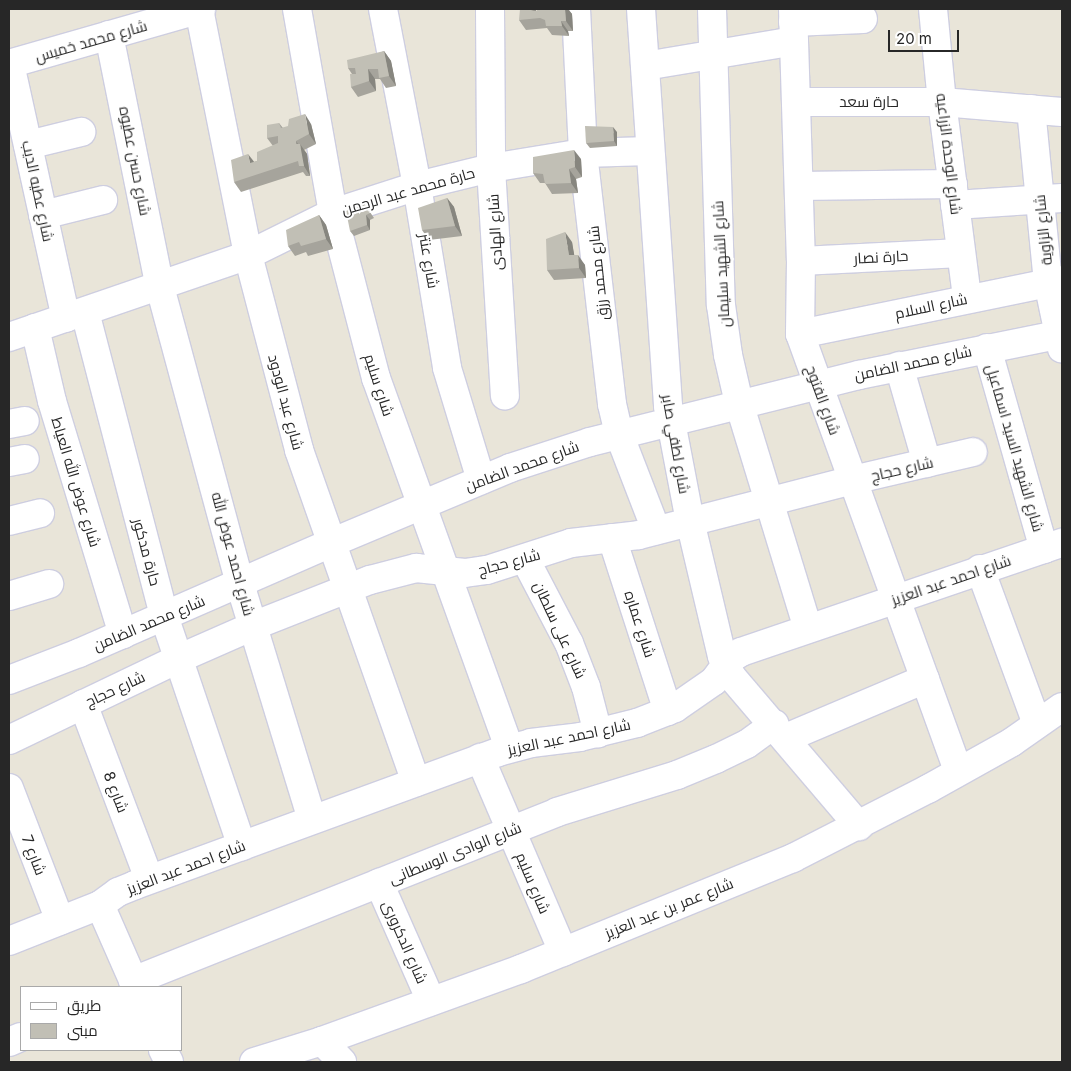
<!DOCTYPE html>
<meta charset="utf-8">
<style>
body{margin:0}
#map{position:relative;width:1071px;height:1071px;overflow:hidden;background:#e9e5d9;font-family:Inter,Cairo,sans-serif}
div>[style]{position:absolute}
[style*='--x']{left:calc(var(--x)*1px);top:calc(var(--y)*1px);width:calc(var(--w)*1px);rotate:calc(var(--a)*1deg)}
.roads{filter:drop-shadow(1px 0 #cecee0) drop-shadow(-1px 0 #cecee0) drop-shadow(0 1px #cecee0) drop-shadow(0 -1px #cecee0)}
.minor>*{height:28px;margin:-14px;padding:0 14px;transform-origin:14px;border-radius:14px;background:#fff}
.wall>*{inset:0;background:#a6a49c}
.shaded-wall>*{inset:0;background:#87867f}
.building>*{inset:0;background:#c1bfb5}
span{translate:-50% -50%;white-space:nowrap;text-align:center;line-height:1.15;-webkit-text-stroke:4px #fff;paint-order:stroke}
.street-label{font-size:15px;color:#272727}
.frame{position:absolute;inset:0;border:10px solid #272727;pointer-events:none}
.legend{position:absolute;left:20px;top:986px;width:162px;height:65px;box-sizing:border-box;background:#fff;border:1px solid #a9a9a9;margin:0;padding:6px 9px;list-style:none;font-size:15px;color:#272727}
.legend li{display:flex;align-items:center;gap:10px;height:25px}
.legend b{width:25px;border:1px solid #a9a9a9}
.scale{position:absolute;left:888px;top:30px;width:71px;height:22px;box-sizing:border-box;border:2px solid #272727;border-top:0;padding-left:6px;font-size:15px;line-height:18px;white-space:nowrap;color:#272727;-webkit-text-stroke:4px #fff;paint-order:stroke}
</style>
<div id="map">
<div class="roads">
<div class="minor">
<i style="--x:199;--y:9;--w:251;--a:78.7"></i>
<i style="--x:248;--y:255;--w:202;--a:75.3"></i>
<i style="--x:299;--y:450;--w:352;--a:70.6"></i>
<i style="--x:297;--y:9;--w:207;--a:80"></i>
<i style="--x:333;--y:213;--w:171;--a:75.4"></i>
<i style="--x:376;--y:378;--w:393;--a:70.2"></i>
<i style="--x:383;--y:9;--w:180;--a:79.1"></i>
<i style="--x:417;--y:186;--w:184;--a:80.6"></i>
<i style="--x:447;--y:368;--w:117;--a:73.1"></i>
<i style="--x:490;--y:9;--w:159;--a:89.6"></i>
<i style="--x:491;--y:168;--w:228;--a:86.5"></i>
<i style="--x:576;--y:9;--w:144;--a:87.2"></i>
<i style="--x:583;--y:153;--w:253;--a:83.4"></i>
<i style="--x:612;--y:404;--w:31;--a:77"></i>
<i style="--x:619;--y:434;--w:103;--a:68.9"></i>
<i style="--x:641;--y:9;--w:398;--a:86.1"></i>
<i style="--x:668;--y:406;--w:117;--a:79.2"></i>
<i style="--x:690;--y:521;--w:139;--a:76.7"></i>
<i style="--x:722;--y:656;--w:23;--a:65"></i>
<i style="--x:732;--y:677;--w:196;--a:49.6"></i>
<i style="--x:712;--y:9;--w:296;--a:88.3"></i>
<i style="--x:721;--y:305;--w:50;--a:82"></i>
<i style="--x:728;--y:355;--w:49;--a:77.1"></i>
<i style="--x:739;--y:403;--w:235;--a:73"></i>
<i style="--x:793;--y:9;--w:252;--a:88.2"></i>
<i style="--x:801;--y:261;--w:73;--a:90.8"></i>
<i style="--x:800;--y:334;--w:465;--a:70.1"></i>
<i style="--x:933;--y:9;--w:93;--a:84.5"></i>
<i style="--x:942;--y:102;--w:198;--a:82.7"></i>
<i style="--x:793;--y:22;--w:70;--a:-2.5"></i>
<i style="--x:109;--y:35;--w:257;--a:78.6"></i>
<i style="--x:160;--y:287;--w:308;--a:74.9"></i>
<i style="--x:240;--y:584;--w:246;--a:73"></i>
<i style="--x:9;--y:64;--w:200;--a:-16"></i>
<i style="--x:10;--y:64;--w:260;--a:77.6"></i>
<i style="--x:645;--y:66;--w:151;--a:-9.5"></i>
<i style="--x:796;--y:102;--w:146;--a:0"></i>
<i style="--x:942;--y:102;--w:120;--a:4.8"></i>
<i style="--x:1031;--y:109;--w:174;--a:84.4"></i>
<i style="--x:1048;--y:282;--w:68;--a:78.2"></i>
<i style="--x:28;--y:145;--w:55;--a:-13.8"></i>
<i style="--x:799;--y:186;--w:154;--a:-0.7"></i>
<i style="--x:955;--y:205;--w:107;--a:-3.7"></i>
<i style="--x:43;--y:215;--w:62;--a:-14"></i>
<i style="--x:801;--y:261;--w:160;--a:-2.9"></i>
<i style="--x:85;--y:312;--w:314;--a:75.4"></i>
<i style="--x:164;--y:616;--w:243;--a:71.3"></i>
<i style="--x:35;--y:328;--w:75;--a:76.9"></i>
<i style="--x:52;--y:401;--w:244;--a:73.1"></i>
<i style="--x:800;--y:334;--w:268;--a:-11.6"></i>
<i style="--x:9;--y:337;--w:253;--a:-18.9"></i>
<i style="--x:248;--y:255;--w:95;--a:-26.3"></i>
<i style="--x:333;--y:213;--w:88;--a:-17.8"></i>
<i style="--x:417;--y:186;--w:76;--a:-13.7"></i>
<i style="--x:491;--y:168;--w:93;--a:-9.3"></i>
<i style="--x:583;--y:153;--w:67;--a:-1.7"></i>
<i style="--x:987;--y:348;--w:209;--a:74.2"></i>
<i style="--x:899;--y:366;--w:101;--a:73.9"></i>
<i style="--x:9;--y:424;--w:16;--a:-11"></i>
<i style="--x:9;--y:462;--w:16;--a:-11"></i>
<i style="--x:9;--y:521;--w:32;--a:-14"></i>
<i style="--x:612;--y:538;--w:182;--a:72.1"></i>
<i style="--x:525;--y:559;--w:95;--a:62.4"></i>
<i style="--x:569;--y:643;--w:47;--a:68.9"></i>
<i style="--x:586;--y:687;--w:48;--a:75.4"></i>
<i style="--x:980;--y:569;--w:165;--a:69.8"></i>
<i style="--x:9;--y:596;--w:42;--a:-16.7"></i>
<i style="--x:9;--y:680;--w:75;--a:-21.1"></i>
<i style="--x:79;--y:653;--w:275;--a:-23.6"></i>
<i style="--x:331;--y:543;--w:194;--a:-22.7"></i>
<i style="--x:510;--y:468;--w:84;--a:-18"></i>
<i style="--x:590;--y:442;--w:277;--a:-14"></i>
<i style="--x:859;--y:375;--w:207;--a:-11.4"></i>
<i style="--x:83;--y:704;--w:187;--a:69.3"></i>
<i style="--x:786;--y:738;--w:151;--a:-23"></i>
<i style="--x:9;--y:740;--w:187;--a:-25.6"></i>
<i style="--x:178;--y:659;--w:82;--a:-23.7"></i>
<i style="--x:253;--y:626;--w:126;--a:-21.5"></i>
<i style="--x:370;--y:580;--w:48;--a:-14.6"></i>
<i style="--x:416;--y:568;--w:49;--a:5.8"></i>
<i style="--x:465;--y:573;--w:22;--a:-8"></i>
<i style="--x:487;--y:570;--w:88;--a:-17.8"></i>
<i style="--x:571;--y:543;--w:68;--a:-6.7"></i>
<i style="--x:639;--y:535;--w:221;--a:-14.4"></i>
<i style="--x:853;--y:480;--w:123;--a:-13.1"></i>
<i style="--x:480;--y:758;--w:211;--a:66.8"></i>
<i style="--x:9;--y:788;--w:142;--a:69"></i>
<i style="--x:379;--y:883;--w:129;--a:66.2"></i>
<i style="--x:100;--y:905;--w:90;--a:66.3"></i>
<i style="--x:9;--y:941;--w:98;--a:-21.6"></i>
<i style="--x:100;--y:905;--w:22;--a:-36"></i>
<i style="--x:118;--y:892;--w:18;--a:-22"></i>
<i style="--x:135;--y:885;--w:387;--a:-20.1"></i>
<i style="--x:498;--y:752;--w:34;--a:-15"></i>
<i style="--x:531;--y:743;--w:49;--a:-7"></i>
<i style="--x:580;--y:737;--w:59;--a:-13.8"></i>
<i style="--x:637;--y:723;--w:41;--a:-21.5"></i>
<i style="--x:675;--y:708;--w:47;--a:-34.7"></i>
<i style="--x:714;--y:681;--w:27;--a:-54"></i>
<i style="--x:730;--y:659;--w:13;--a:-32"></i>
<i style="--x:741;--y:652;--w:339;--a:-18.8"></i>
<i style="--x:133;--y:981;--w:456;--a:-21.7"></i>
<i style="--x:557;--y:812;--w:126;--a:-17.1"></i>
<i style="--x:677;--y:775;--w:42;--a:-22.3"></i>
<i style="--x:716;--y:759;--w:34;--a:-26"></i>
<i style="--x:747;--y:744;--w:34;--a:-36"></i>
<i style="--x:322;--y:1041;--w:29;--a:46"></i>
<i style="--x:9;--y:1042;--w:13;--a:-23"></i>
<i style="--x:163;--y:1050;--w:13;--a:63"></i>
<i style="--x:254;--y:1062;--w:71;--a:-17.2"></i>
<i style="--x:322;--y:1041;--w:212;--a:-19.9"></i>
<i style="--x:521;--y:969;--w:294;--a:-22.2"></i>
<i style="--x:793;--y:858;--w:152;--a:-27.1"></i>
<i style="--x:928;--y:789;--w:96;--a:-29.2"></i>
<i style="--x:1012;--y:742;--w:61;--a:-35"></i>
</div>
</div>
<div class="wall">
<i style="clip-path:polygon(537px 9px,568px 9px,572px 14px,573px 31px,568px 31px,569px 36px,552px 35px,547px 28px,526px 30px,519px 20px,537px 11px)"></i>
<i style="clip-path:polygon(384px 51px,391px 61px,396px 86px,386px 88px,380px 79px,375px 79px,376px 91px,358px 97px,351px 87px,352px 74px,348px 68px)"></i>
<i style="clip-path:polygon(279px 123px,283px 128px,311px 124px,316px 144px,304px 150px,307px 154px,310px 176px,306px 176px,303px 172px,241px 192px,234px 182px,254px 162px,257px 161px,273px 146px,267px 138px)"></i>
<i style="clip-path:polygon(617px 132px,617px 146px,590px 148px,586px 143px)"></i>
<i style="clip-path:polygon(581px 159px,582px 177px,576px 179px,578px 193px,552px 194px,545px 183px,540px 183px,533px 173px)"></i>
<i style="clip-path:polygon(447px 198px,454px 207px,462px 236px,429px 240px,422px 230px)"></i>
<i style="clip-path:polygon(364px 203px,374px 218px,370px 220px,370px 230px,354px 236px,350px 231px)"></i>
<i style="clip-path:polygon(319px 215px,326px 225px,333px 249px,308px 256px,306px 252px,295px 256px,288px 246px)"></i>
<i style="clip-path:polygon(572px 242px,574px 255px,585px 265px,586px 278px,554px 280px,547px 270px)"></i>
</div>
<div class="shaded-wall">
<i style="clip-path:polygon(529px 9px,535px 9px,537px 12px,529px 10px)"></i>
<i style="clip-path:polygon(565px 9px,568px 9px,572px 14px,573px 31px,566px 21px)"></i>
<i style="clip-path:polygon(561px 21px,568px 31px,569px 36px,562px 26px)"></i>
<i style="clip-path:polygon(384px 51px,391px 61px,396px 86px,389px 76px)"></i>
<i style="clip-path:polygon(368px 69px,375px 79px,376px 91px,369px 81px)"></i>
<i style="clip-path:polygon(305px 114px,311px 124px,316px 144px,309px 134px)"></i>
<i style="clip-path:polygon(613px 127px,617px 132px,617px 146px,614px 141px)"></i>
<i style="clip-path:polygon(296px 141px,301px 149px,300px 144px,307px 154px,310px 176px,304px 166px)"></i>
<i style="clip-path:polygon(574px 150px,581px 159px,582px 177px,575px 167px)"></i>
<i style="clip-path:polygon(248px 154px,255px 163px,250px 163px)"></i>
<i style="clip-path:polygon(569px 169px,576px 179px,578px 193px,571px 183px)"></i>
<i style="clip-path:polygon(447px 198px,454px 207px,462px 236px,455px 226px)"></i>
<i style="clip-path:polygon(319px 215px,326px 225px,333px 249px,326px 239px)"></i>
<i style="clip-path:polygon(366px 215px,370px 220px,370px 230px,367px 225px)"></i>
<i style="clip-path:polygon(565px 232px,572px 242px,576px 265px,569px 255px)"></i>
<i style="clip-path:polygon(578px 255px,585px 265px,586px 278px,579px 268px)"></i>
</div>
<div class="building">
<i style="clip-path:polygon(520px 9px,529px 9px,529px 10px,537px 11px,537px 9px,565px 9px,566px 21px,561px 21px,562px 26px,546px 26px,545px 20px,540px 18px,519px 20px)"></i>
<i style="clip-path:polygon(384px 51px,389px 76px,379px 78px,378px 69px,368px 69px,369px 81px,351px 87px,350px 74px,356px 74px,355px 68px,348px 68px,347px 60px)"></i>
<i style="clip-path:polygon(305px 114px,309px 134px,296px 141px,296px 144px,300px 144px,304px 166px,299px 166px,298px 161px,234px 182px,231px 160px,248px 154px,250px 163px,257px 161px,257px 152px,278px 143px,278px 136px,267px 138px,267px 125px,279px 123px,281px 128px,288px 126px,289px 119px)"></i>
<i style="clip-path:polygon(585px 126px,613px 127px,614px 141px,586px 143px)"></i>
<i style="clip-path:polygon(574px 150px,575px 167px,569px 169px,571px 183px,545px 184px,543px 174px,533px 173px,533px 157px)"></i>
<i style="clip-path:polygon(447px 198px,455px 226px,422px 230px,418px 208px)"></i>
<i style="clip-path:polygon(364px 203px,370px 213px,366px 215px,367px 225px,350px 231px,346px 211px)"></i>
<i style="clip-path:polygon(319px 215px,326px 239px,301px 246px,299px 242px,288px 246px,286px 230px)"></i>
<i style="clip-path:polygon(565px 232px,569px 255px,578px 255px,579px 268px,547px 270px,546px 239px)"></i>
</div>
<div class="street-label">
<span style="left:91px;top:41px;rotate:-16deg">شارع محمد خميس</span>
<span style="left:869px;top:102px">حارة سعد</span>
<span style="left:949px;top:154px;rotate:83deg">شارع الوحدة الزراعيه</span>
<span style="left:135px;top:161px;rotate:79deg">شارع حسن عطيوه</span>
<span style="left:38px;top:191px;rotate:78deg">شارع عطيه الديب</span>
<span style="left:408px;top:191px;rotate:-16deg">حارة محمد عبد الرحمن</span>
<span style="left:1043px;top:230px;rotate:-96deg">شارع الزاوية</span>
<span style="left:495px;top:232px;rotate:-93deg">شارع الهادى</span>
<span style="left:881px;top:257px;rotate:-3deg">حارة نصار</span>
<span style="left:429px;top:261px;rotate:80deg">شارع عنتر</span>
<span style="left:721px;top:264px;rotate:-93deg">شارع الشهيد سليمان</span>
<span style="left:598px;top:273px;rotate:-96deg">شارع محمد رزق</span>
<span style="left:931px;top:306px;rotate:-12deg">شارع السلام</span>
<span style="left:913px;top:363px;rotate:-12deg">شارع محمد الضامن</span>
<span style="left:379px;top:385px;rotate:72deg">شارع سليم</span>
<span style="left:823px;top:400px;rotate:70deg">شارع الفتوح</span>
<span style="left:286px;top:402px;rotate:75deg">شارع عبد الودود</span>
<span style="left:676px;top:444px;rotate:80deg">شارع لطفي صابر</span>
<span style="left:1015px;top:448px;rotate:74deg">شارع الشهيد السيد اسماعيل</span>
<span style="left:522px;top:466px;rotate:-20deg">شارع محمد الضامن</span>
<span style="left:902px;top:469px;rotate:-13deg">شارع حجاج</span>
<span style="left:76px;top:482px;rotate:73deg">شارع عوض الله العياط</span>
<span style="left:147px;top:552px;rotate:75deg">حارة مدكور</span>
<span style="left:233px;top:554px;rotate:75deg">شارع احمد عوض الله</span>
<span style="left:509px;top:562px;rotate:-15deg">شارع حجاج</span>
<span style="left:951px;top:580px;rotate:-19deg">شارع احمد عبد العزيز</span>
<span style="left:149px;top:623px;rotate:-23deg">شارع محمد الضامن</span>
<span style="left:640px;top:624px;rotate:72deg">شارع عماره</span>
<span style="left:560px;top:630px;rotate:65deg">شارع على سلطان</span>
<span style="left:115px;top:689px;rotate:-25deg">شارع حجاج</span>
<span style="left:569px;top:737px;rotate:-12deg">شارع احمد عبد العزيز</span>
<span style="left:116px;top:792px;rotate:69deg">شارع 8</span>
<span style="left:455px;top:853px;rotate:-22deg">شارع الوادى الوسطانى</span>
<span style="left:34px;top:855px;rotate:69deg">شارع 7</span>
<span style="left:186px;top:867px;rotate:-21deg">شارع احمد عبد العزيز</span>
<span style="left:533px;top:883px;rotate:67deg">شارع سليم</span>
<span style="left:669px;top:908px;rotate:-22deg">شارع عمر بن عبد العزيز</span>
<span style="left:405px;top:942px;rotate:66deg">شارع الدكرورى</span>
</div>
<div class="frame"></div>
<ul class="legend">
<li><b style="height:6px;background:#fff"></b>طريق</li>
<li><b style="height:14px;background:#c1bfb5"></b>مبنى</li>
</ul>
<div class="scale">20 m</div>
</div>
